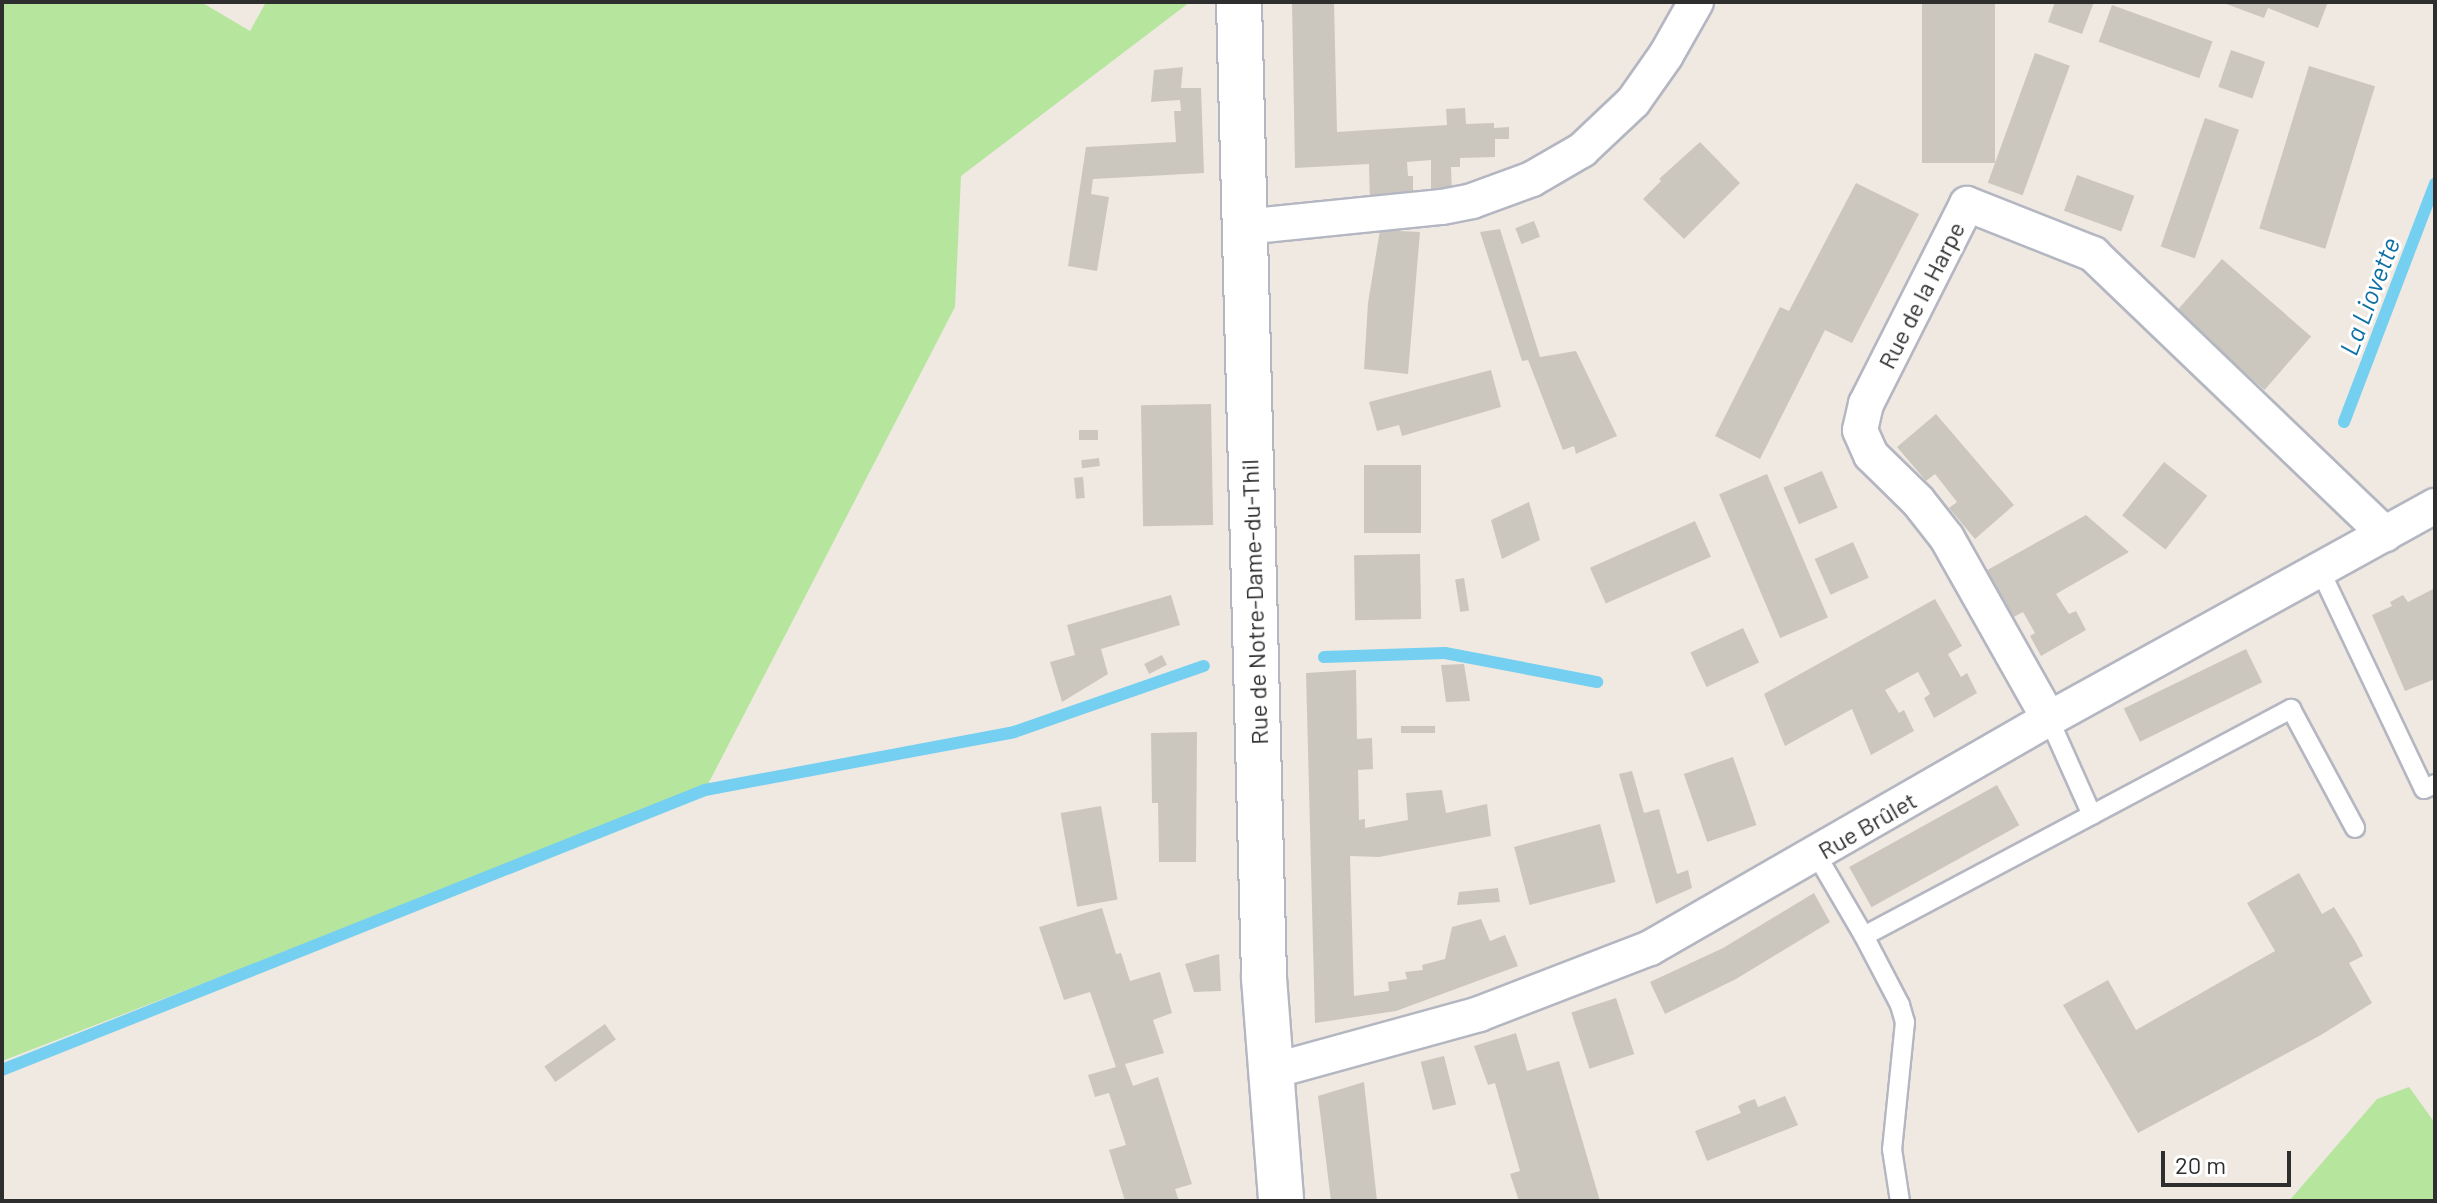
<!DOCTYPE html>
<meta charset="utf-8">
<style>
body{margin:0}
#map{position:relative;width:2437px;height:1203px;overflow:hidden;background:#efe9e1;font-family:Barlow,sans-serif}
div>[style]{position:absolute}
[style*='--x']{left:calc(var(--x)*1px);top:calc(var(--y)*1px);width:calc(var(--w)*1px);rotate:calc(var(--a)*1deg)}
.green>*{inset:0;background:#b6e59e}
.stream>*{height:12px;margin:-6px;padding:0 6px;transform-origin:6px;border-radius:6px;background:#75cff0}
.building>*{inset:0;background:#cbc7bf;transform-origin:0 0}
.roads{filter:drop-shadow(2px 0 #b4b7c1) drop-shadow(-2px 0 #b4b7c1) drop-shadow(0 2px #b4b7c1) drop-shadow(0 -2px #b4b7c1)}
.lane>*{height:18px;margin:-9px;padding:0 9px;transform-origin:9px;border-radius:9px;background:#fff}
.street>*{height:34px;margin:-17px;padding:0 17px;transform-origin:17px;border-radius:17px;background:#fff}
.secondary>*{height:44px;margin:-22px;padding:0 22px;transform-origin:22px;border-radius:22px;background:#fff}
span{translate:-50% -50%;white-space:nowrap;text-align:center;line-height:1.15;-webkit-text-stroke:6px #fff;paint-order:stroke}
.street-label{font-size:24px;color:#2e2e2e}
.water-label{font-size:26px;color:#0d6fa3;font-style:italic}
.frame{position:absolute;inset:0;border:4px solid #2e2e2e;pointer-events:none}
.scale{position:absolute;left:2161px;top:1151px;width:130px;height:36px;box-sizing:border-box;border:4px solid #2e2e2e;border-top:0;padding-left:10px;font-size:24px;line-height:28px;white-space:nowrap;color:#2e2e2e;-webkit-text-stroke:6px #fff;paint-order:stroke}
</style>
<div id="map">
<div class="green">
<i style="clip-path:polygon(2px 2px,201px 2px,250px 31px,266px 2px,1190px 2px,961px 176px,955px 307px,705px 790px,2px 1061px)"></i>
<i style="clip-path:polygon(2409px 1087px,2435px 1123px,2435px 1201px,2289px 1201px,2377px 1099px)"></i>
</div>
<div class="stream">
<i style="--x:2344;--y:422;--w:255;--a:-69.1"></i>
<i style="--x:1324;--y:657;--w:121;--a:-1.9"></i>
<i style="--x:1445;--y:653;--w:155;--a:10.8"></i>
<i style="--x:2;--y:1070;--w:757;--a:-21.72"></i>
<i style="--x:705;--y:790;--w:314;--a:-10.6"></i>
<i style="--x:1014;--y:732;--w:201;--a:-19.2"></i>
</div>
<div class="building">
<i style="clip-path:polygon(1292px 2px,1334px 2px,1337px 132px,1447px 125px,1446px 109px,1465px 108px,1466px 124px,1494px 123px,1494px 128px,1509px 127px,1509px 139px,1495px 139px,1495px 157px,1460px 158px,1460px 167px,1451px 167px,1452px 193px,1431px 198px,1431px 160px,1407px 162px,1408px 176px,1413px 176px,1413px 199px,1370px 202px,1369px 164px,1295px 168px)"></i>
<i style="left:1922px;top:2px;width:73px;height:161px"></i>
<i style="clip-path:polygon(2055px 2px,2094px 2px,2082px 34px,2048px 22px)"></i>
<i style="clip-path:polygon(2221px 2px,2328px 2px,2318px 28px,2268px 8px,2264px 18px)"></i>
<i style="left:2112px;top:5px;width:107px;height:39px;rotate:20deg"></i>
<i style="left:2231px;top:50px;width:36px;height:39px;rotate:19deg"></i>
<i style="left:2035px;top:53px;width:37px;height:138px;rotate:20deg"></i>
<i style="left:2309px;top:66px;width:69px;height:170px;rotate:17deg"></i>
<i style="clip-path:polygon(1183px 67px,1181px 88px,1201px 88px,1204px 173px,1093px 179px,1091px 194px,1109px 197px,1097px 271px,1068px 266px,1086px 147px,1176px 142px,1174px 111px,1181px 111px,1180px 100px,1151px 102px,1154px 70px)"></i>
<i style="left:2205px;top:118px;width:36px;height:136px;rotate:19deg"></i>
<i style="clip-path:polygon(1700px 142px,1740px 183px,1684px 239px,1643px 199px,1661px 181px,1659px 179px)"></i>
<i style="left:2077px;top:175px;width:61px;height:38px;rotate:20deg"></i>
<i style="clip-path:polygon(1856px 183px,1919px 214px,1852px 343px,1825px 330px,1760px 459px,1715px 436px,1780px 307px,1789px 311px)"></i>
<i style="left:1534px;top:221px;width:17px;height:20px;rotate:69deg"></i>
<i style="clip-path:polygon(1500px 229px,1540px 357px,1576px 351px,1617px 436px,1576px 454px,1574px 446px,1563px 450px,1528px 360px,1522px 361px,1480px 232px)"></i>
<i style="clip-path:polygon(1380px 230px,1420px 232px,1408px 374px,1364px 369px,1368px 303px)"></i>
<i style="left:2222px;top:259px;width:118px;height:71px;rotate:41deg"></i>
<i style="clip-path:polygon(1491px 370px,1501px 407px,1402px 436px,1399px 425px,1377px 431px,1369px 402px)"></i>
<i style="left:1211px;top:404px;width:121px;height:70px;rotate:89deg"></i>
<i style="clip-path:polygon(1936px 414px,2014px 505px,1975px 539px,1949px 508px,1957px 502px,1935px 474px,1926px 481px,1897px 447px)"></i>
<i style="left:1079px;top:430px;width:19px;height:10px"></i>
<i style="left:1099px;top:458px;width:8px;height:18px;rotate:83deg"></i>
<i style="left:2164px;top:462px;width:55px;height:68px;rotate:38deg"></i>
<i style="left:1421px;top:465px;width:68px;height:57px;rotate:90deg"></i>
<i style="left:1822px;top:471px;width:40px;height:42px;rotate:67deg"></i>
<i style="left:1767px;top:474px;width:156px;height:52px;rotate:67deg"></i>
<i style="left:1083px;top:477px;width:21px;height:9px;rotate:85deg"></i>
<i style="clip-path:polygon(1529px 502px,1540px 540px,1502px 559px,1491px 520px)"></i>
<i style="clip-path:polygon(2086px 515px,2129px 552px,2056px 594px,2069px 614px,2076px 611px,2086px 630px,2041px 656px,2030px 636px,2035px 633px,2023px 612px,2010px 619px,1982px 573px)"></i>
<i style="left:1695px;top:521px;width:39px;height:115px;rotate:66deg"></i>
<i style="left:1853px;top:542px;width:39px;height:42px;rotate:66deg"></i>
<i style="left:1420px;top:554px;width:65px;height:66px;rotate:89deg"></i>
<i style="left:1464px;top:578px;width:33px;height:9px;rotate:81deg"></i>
<i style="clip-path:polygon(2435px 588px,2435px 679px,2405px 691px,2372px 615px,2392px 606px,2390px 602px,2403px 595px,2408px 602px)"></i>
<i style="clip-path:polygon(1171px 595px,1180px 625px,1101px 649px,1108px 674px,1062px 702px,1050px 662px,1075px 655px,1067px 625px)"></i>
<i style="clip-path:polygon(1935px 599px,1962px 646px,1948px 654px,1961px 677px,1967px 673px,1977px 693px,1934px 718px,1924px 698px,1930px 694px,1918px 672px,1885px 690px,1899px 713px,1904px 710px,1914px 731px,1871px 755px,1852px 709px,1785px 746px,1764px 694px)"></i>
<i style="left:1743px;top:628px;width:38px;height:58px;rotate:65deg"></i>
<i style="left:2246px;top:649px;width:37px;height:136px;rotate:64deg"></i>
<i style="left:1162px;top:655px;width:11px;height:20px;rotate:63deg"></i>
<i style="clip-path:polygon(1464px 664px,1470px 701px,1446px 702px,1441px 665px)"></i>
<i style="clip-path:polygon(1356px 670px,1357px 739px,1372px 738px,1373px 769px,1358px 770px,1359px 820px,1365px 819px,1365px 828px,1408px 820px,1406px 793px,1442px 790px,1446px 813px,1487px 804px,1491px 836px,1379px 857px,1350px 856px,1354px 996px,1389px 991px,1388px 982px,1407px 979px,1405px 972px,1423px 970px,1422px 965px,1445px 959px,1452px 927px,1481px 919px,1490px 941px,1505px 935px,1518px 966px,1396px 1011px,1315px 1023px,1306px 673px)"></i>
<i style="left:1435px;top:726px;width:7px;height:34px;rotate:90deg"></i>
<i style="clip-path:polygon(1197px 732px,1196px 862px,1159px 862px,1158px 803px,1152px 803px,1151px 733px)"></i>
<i style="left:1733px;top:757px;width:72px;height:52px;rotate:71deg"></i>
<i style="clip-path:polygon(1632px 771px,1644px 813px,1659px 809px,1677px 874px,1688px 870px,1692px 888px,1656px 904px,1619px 774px)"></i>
<i style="left:1997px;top:785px;width:46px;height:169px;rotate:61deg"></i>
<i style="left:1101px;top:806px;width:95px;height:41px;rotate:80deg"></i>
<i style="left:1600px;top:824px;width:60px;height:89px;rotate:75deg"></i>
<i style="clip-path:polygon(2299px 873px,2322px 914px,2334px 907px,2355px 941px,2363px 956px,2349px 963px,2372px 1003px,2321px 1035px,2138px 1133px,2063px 1005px,2108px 980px,2136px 1030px,2275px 951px,2247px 903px)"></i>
<i style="clip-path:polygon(1498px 888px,1500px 902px,1457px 905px,1459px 892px)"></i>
<i style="clip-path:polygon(1814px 893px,1830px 922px,1736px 979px,1665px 1014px,1650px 982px,1723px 948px)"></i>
<i style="clip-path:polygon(1102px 908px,1116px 954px,1121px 953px,1130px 981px,1160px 972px,1172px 1013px,1153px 1020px,1164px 1053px,1125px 1064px,1133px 1086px,1158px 1077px,1192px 1184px,1175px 1189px,1179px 1201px,1125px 1201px,1109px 1150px,1126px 1145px,1109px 1093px,1095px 1097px,1088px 1075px,1116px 1067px,1090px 992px,1064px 1000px,1039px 927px)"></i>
<i style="clip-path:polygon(1219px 954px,1221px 991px,1194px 992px,1185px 964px)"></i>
<i style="left:1616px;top:998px;width:59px;height:47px;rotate:72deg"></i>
<i style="left:605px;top:1024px;width:19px;height:74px;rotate:55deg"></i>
<i style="clip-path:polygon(1516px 1033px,1527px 1071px,1559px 1061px,1600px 1201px,1519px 1201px,1510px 1174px,1520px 1171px,1495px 1083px,1488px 1085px,1474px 1046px)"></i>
<i style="left:1444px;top:1056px;width:50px;height:24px;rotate:76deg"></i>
<i style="clip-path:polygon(1364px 1082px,1377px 1201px,1331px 1201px,1318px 1096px)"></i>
<i style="clip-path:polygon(1785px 1096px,1798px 1125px,1707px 1161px,1695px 1131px,1741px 1113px,1738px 1106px,1746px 1102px,1755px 1099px,1758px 1107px)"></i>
</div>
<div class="roads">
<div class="lane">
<i style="--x:2320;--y:570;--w:242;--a:64.6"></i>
<i style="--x:2424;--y:789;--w:12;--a:-24"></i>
<i style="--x:2049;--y:719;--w:105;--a:65.9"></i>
<i style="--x:1816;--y:854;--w:95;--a:59.7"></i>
<i style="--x:1864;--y:936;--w:78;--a:62.4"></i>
<i style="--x:1900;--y:1005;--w:18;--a:74"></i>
<i style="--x:1905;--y:1022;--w:128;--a:95.8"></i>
<i style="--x:1892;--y:1149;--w:53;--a:81.3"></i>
<i style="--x:1864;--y:936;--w:484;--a:-28"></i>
<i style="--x:2291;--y:709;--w:135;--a:61.7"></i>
</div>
<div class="street">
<i style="--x:1244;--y:227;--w:199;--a:-5.8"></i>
<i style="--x:1442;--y:207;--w:31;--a:-11"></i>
<i style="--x:1472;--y:201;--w:64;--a:-20.1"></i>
<i style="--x:1532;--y:179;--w:58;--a:-30.1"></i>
<i style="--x:1582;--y:150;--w:70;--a:-43.3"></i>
<i style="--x:1633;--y:102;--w:57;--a:-54.9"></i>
<i style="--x:1666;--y:55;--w:61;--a:-60.5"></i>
<i style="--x:2049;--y:719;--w:208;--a:-119.4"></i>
<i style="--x:1947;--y:538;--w:47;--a:-128.1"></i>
<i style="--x:1918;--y:501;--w:66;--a:-135.6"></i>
<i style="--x:1871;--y:455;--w:27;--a:-114"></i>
<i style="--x:1860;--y:430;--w:27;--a:-77"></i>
<i style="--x:1866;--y:404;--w:224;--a:-63.2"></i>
<i style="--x:1967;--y:204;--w:136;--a:21.6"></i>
<i style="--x:2093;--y:254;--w:405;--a:43.8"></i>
<i style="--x:1269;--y:1072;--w:218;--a:-15.4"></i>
<i style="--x:1479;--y:1014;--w:183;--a:-21.1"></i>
<i style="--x:1650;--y:948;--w:460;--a:-29.9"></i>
<i style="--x:2049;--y:719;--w:441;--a:-28.9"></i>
</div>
<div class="secondary">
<i style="--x:1239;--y:2;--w:976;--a:88.53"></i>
<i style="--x:1264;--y:978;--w:224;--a:85.6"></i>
</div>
</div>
<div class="street-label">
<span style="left:1921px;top:295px;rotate:-63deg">Rue de la Harpe</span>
<span style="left:1254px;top:602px;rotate:-92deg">Rue de Notre-Dame-du-Thil</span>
<span style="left:1867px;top:825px;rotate:-30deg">Rue Brûlet</span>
</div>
<div class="water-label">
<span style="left:2369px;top:296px;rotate:-69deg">La Liovette</span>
</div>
<div class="frame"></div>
<div class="scale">20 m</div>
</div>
